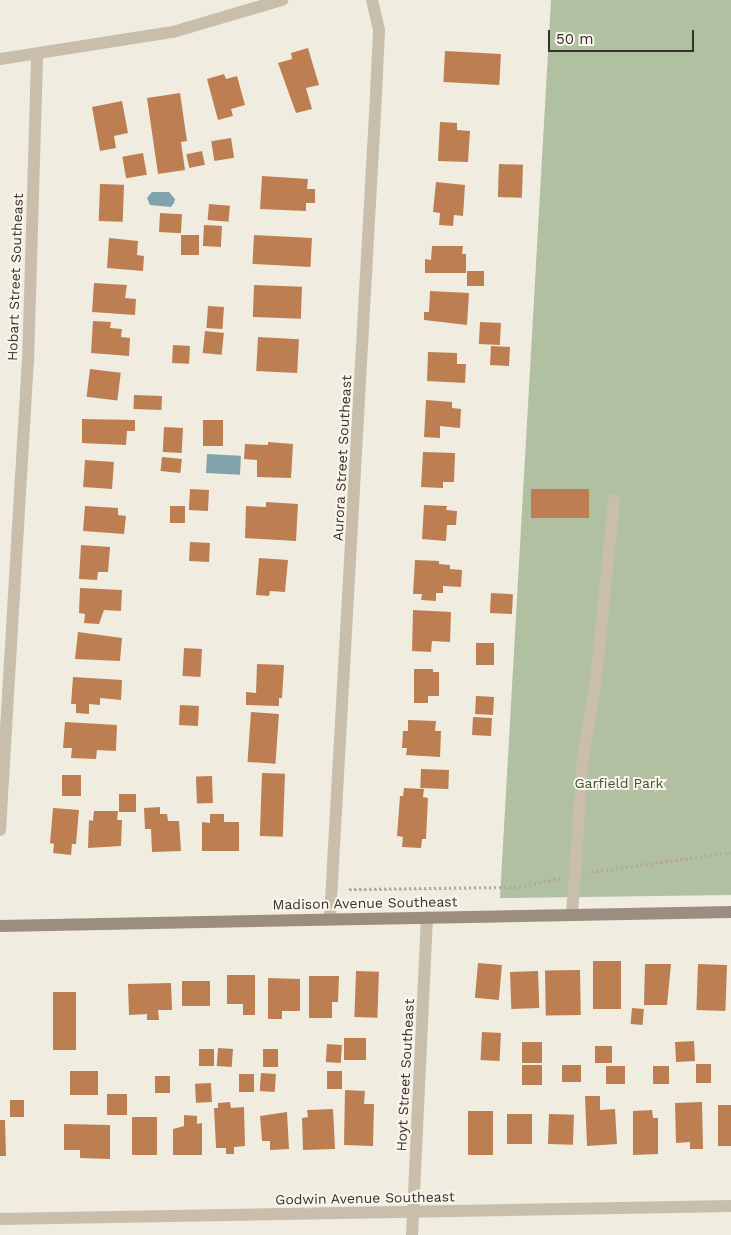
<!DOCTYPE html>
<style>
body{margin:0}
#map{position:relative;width:731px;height:1235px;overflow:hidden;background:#f1ece0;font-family:"Work Sans",sans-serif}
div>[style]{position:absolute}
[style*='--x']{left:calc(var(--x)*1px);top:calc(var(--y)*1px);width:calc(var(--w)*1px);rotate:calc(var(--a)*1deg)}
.green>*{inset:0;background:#b0c0a1}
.water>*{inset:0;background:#81a3ac;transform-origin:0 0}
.building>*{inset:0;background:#bd7e52;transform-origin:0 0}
.path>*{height:3px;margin-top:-1.5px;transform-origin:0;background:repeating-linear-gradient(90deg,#b5a897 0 2.5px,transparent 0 5px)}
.street>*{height:12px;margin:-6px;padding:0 6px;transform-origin:6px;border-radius:6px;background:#c9beac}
.secondary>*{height:12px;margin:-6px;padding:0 6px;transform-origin:6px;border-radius:6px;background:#9c8e7e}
span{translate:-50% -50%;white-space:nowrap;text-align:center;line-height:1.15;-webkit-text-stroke:4px #f9f5ec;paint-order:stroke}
.street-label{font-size:14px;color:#38312b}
.park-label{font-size:14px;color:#415430}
.scale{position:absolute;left:548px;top:30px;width:146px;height:22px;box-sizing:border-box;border:2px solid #38312b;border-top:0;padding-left:6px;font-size:15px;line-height:18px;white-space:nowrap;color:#38312b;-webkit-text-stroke:4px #f9f5ec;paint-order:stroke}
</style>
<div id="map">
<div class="green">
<i style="clip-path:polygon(551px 0,731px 0,731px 895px,500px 898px)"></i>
</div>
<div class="water">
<i style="clip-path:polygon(152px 192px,169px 192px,175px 199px,174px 203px,171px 207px,150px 205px,147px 198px)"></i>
<i style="left:207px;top:454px;width:34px;height:19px;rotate:3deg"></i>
</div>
<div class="building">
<i style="clip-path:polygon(308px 48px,319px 85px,306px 88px,312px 109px,296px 113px,278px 63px,292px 59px,291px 53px)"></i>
<i style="left:445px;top:51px;width:56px;height:31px;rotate:3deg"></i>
<i style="clip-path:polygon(224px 74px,226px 79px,237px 76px,245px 105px,231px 109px,233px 116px,218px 120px,207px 79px)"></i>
<i style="clip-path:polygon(180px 93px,187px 141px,181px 142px,185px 170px,158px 174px,147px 98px)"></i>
<i style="clip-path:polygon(122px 101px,128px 133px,114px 136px,116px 148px,100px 151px,92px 107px)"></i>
<i style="clip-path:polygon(440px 122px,457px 123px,457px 130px,470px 131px,468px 162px,438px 161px)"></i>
<i style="left:231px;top:138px;width:20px;height:20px;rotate:81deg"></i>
<i style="left:202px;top:151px;width:14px;height:16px;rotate:78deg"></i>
<i style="left:143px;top:153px;width:22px;height:21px;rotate:80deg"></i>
<i style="left:499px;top:164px;width:24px;height:33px;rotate:2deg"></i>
<i style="clip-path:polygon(262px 176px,308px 179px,307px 189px,315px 189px,315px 203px,306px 203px,306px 211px,260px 209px)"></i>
<i style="clip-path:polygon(436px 182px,465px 185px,463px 216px,454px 215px,453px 226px,439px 225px,440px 213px,433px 212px)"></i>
<i style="left:100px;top:184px;width:24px;height:37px;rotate:2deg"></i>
<i style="left:209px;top:204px;width:21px;height:16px;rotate:5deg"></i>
<i style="left:160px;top:213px;width:22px;height:19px;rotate:3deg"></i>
<i style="left:204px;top:225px;width:18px;height:21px;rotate:3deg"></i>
<i style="left:181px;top:235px;width:18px;height:20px"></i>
<i style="left:254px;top:235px;width:58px;height:29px;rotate:3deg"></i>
<i style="clip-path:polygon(109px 238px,138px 241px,137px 255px,144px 256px,143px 271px,107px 268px)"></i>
<i style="clip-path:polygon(432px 246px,463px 246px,462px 254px,466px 254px,466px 273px,425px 273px,425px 259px,431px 260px)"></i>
<i style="left:467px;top:271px;width:17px;height:15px"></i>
<i style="clip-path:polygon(94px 283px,127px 285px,125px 298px,136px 299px,135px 315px,92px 312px)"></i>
<i style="left:254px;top:285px;width:48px;height:32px;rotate:2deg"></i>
<i style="clip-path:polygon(430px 291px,469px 293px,467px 325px,424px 320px,424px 312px,429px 312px)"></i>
<i style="left:208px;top:306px;width:16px;height:22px;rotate:4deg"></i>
<i style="clip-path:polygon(93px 321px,111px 322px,110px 328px,122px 329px,121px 337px,130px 338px,129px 356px,91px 353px)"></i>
<i style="left:480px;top:322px;width:21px;height:22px;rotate:3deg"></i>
<i style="left:205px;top:331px;width:19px;height:22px;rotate:6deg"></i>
<i style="left:258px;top:337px;width:41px;height:34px;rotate:3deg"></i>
<i style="left:173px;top:345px;width:17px;height:18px;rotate:3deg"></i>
<i style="left:491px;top:346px;width:19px;height:19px;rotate:3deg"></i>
<i style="clip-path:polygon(428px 352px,457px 353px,457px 364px,466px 364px,465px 383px,427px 381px)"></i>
<i style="left:90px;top:369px;width:31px;height:28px;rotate:7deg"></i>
<i style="left:134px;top:395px;width:28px;height:14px;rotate:2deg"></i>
<i style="clip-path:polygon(426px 400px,452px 402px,452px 408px,461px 409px,460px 428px,440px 426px,440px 438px,424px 437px)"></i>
<i style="clip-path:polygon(82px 419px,135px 420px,135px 431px,127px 431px,126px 445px,82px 443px)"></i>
<i style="left:203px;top:420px;width:20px;height:26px"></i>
<i style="left:164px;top:427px;width:19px;height:25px;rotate:3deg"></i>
<i style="clip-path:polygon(268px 442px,293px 444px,291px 478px,257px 477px,257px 460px,244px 459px,245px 444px,268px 445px)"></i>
<i style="clip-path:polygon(423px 452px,455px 453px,454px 482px,443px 482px,443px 488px,421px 487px)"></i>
<i style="left:162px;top:457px;width:20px;height:14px;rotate:6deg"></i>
<i style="left:85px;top:460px;width:29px;height:27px;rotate:4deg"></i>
<i style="left:190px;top:489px;width:19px;height:21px;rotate:3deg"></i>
<i style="left:531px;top:489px;width:58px;height:29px"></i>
<i style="clip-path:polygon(266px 502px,298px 504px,296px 541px,245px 538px,246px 506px,266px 507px)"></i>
<i style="clip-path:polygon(424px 505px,447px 506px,446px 510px,457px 511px,456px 525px,447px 525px,446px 541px,422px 539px)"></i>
<i style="clip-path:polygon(85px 506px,118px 508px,118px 515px,126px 516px,124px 534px,83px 531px)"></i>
<i style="left:170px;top:506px;width:15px;height:17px"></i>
<i style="left:190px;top:542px;width:20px;height:19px;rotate:3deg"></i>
<i style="clip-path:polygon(81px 545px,110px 547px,108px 572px,98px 572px,97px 580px,79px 579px)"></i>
<i style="clip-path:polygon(259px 558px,288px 560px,285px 592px,270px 591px,269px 596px,256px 595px)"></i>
<i style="clip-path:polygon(415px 560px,439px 561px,439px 564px,450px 565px,450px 569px,462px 570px,461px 587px,443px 586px,443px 593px,436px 593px,436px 601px,421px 600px,422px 594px,413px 594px)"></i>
<i style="clip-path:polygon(80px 588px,122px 590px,121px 611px,104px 610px,99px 624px,84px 623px,85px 614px,79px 613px)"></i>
<i style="left:491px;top:593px;width:22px;height:20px;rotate:3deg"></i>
<i style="clip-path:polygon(413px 610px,451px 612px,450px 642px,432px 641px,431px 652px,412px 651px)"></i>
<i style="clip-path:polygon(78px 632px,122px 638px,120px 661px,75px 659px)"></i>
<i style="left:476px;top:643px;width:18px;height:22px"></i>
<i style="left:184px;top:648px;width:18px;height:28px;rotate:3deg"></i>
<i style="clip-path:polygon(257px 664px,284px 665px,282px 698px,279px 698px,279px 706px,246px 705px,246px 692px,256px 693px)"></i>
<i style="clip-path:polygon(414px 669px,433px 669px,433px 672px,439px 672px,439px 696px,428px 696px,428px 703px,414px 703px)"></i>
<i style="clip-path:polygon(73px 677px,122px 680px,121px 700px,100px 698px,100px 705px,89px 704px,89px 714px,76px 713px,76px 704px,71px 704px)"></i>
<i style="left:476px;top:696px;width:18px;height:18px;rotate:3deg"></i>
<i style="left:180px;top:705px;width:19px;height:20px;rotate:3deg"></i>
<i style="left:251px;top:712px;width:28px;height:50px;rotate:4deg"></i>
<i style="left:473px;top:717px;width:19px;height:18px;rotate:3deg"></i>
<i style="clip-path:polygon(408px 720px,436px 721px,435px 731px,441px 731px,440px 757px,406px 755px,407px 748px,402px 748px,403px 731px,408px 731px)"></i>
<i style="clip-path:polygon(65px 722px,117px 725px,116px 751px,97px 750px,96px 759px,71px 758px,72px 748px,63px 748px)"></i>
<i style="left:421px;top:769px;width:28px;height:19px;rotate:2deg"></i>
<i style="left:262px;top:773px;width:23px;height:63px;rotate:2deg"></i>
<i style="left:62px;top:775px;width:19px;height:21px"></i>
<i style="left:212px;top:776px;width:27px;height:16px;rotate:88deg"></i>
<i style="clip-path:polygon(404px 788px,424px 789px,423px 797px,428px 798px,426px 839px,422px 839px,421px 848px,402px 847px,403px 837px,397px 836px,400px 796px,403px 796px)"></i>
<i style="left:119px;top:794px;width:17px;height:18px"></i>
<i style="clip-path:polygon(160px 807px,160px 814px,167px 814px,168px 821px,179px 821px,181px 851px,152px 852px,151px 829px,145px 829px,144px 808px)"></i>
<i style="clip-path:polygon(53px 808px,79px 810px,76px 844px,72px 844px,71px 855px,53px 853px,54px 844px,50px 843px)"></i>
<i style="clip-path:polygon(94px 811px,118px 811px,117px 820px,122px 820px,121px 846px,88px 848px,89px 820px,93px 821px)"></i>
<i style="clip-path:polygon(210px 814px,224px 814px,224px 822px,239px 822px,239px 851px,202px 851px,202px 822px,210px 823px)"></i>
<i style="left:593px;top:961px;width:28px;height:48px"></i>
<i style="left:478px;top:963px;width:24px;height:35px;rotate:5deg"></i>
<i style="clip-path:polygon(645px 964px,671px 964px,667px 1005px,644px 1005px)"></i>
<i style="left:698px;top:964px;width:29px;height:46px;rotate:2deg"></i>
<i style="left:580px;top:970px;width:45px;height:35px;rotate:89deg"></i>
<i style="left:356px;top:971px;width:23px;height:46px;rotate:2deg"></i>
<i style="left:538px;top:971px;width:37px;height:28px;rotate:88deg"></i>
<i style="clip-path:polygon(227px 975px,255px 975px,255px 1015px,243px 1015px,243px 1004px,227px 1004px)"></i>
<i style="clip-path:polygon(309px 976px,339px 976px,338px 1002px,332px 1002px,332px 1018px,309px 1018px)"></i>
<i style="clip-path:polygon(268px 978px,300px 979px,300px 1011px,282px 1011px,282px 1019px,268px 1019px)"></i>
<i style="left:182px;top:981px;width:28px;height:25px"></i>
<i style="clip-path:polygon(171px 983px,172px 1010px,158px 1010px,159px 1020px,147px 1020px,147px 1014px,129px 1015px,128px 984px)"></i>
<i style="left:53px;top:992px;width:23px;height:58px"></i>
<i style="left:632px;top:1008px;width:12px;height:16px;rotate:5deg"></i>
<i style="left:482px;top:1032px;width:19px;height:28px;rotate:3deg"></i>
<i style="left:344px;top:1038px;width:22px;height:22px"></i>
<i style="left:694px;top:1041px;width:20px;height:19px;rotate:87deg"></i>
<i style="left:522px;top:1042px;width:20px;height:21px"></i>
<i style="left:327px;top:1044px;width:15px;height:18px;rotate:4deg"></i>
<i style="left:595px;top:1046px;width:17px;height:17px"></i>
<i style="left:218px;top:1048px;width:15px;height:18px;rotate:4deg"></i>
<i style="left:199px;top:1049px;width:15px;height:17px"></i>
<i style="left:263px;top:1049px;width:15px;height:18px"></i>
<i style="left:711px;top:1064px;width:19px;height:15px;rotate:90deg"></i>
<i style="left:522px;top:1065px;width:20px;height:20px"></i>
<i style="left:581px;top:1065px;width:17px;height:19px;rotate:90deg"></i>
<i style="left:606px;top:1066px;width:19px;height:18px"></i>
<i style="left:653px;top:1066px;width:16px;height:18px"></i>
<i style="left:70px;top:1071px;width:28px;height:24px"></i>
<i style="left:327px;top:1071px;width:15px;height:18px"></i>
<i style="left:261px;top:1073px;width:15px;height:18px;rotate:4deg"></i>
<i style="left:239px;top:1074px;width:15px;height:18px"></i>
<i style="left:155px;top:1076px;width:15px;height:17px"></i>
<i style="left:211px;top:1083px;width:19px;height:16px;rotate:87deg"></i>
<i style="clip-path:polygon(345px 1090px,365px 1091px,364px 1104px,374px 1104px,373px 1146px,344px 1145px)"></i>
<i style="left:127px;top:1094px;width:21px;height:20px;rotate:90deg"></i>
<i style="clip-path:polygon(585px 1096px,600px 1096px,600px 1110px,615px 1109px,617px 1144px,587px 1146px)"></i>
<i style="left:10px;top:1100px;width:14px;height:17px"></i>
<i style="clip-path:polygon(230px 1102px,231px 1108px,244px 1107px,245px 1146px,234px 1147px,234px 1154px,226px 1154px,226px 1148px,216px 1148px,214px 1108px,218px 1108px,218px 1103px)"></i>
<i style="clip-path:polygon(702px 1102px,703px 1149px,690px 1149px,690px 1142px,676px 1143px,675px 1103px)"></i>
<i style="left:718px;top:1105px;width:13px;height:41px"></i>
<i style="clip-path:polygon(333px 1109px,335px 1149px,303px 1150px,302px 1118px,308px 1117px,307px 1110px)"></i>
<i style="clip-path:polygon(652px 1110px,653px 1118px,658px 1118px,658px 1154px,633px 1155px,633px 1111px)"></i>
<i style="left:468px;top:1111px;width:25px;height:44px"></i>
<i style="clip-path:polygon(287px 1112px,289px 1149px,270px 1150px,270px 1141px,262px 1141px,260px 1116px)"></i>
<i style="left:507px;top:1114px;width:25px;height:30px"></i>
<i style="left:549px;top:1114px;width:25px;height:30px;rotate:2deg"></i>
<i style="clip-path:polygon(184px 1115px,197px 1116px,197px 1124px,202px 1123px,202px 1155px,173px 1155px,173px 1129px,184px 1126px)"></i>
<i style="left:132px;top:1117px;width:25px;height:38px"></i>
<i style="clip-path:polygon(0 1120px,5px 1120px,6px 1156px,0 1156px)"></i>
<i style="clip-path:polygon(64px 1124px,110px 1125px,110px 1159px,80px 1158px,80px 1150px,64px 1150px)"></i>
</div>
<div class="path">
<i style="--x:591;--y:872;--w:141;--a:-8.1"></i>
<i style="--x:349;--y:889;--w:170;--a:-0.7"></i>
<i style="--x:519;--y:887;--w:42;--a:-12.4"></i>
</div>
<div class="street">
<i style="--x:0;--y:59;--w:175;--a:-8.9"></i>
<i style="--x:173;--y:32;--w:114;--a:-16.4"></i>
<i style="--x:0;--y:830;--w:468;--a:-86.6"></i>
<i style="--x:28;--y:363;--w:309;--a:-88.3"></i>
<i style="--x:572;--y:914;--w:158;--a:-86"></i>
<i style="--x:583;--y:756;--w:69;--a:-80"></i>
<i style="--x:595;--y:688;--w:189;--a:-84.2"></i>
<i style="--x:330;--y:918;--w:825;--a:-86.8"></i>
<i style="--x:376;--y:94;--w:64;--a:-87.3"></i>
<i style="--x:379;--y:30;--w:31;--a:-103"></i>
<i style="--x:0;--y:1219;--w:731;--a:-1.02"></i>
<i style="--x:412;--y:1235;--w:318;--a:-87.3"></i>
</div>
<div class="secondary">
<i style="--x:0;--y:926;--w:731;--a:-1.1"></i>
</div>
<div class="street-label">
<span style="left:15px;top:277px;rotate:-88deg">Hobart Street Southeast</span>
<span style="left:342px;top:458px;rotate:-87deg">Aurora Street Southeast</span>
<span style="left:365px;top:903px;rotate:-1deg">Madison Avenue Southeast</span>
<span style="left:405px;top:1075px;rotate:-87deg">Hoyt Street Southeast</span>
<span style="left:365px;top:1198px;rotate:-1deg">Godwin Avenue Southeast</span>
</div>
<div class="park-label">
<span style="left:619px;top:783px">Garfield Park</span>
</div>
<div class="scale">50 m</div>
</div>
